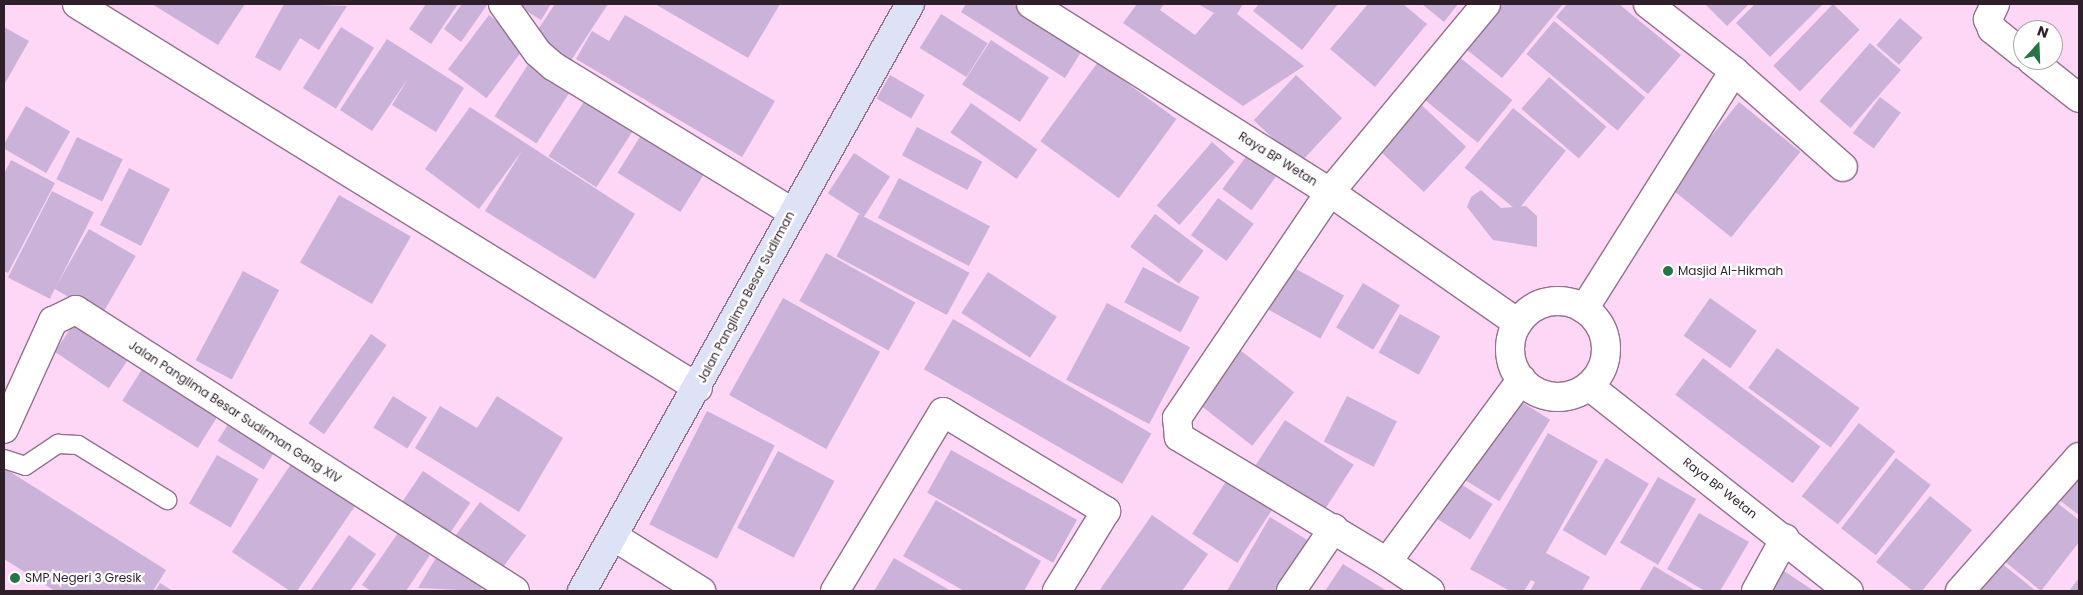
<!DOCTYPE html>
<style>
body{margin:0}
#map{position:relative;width:2083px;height:595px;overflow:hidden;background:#fed6f6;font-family:Poppins,sans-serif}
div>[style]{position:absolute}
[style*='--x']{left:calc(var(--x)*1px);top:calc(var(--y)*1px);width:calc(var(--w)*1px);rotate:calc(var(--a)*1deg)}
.building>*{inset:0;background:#cbb2d9;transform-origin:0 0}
.roads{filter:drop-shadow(1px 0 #94708d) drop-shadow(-1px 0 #94708d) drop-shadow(0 1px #94708d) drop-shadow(0 -1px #94708d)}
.service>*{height:18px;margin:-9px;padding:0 9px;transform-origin:9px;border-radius:9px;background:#fff}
.minor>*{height:28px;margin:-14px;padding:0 14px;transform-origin:14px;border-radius:14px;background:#fff}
.minor>.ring{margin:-14px;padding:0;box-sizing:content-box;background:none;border:28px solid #fff;border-radius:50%}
.secondary>*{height:28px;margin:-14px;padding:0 14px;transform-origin:14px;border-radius:14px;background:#dee2f7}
.dots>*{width:14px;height:14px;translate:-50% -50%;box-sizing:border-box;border:2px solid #fff;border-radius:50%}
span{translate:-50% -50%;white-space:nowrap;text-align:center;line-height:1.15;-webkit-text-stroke:4.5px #fff;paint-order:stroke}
.street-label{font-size:12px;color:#2e1f2b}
.poi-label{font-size:12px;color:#2e1f2b}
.left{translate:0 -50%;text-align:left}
.frame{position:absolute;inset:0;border:5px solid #2e1f2b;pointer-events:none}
.north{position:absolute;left:2013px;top:20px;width:50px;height:50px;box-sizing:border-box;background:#fff;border:1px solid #aba5aa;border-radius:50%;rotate:20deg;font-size:14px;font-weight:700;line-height:20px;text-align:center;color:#2e1f2b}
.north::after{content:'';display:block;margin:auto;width:18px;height:22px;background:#257546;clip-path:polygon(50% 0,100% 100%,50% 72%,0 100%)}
</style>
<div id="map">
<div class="building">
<i style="clip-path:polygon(152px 4px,245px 4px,218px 45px)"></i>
<i style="clip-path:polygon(284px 4px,347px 6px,319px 50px,300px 38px,280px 71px,255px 57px)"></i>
<i style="clip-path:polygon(426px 4px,458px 4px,431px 44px,409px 29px)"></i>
<i style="clip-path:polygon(462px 4px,487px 5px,461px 42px,444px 29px)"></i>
<i style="clip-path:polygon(522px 4px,551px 4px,541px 20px,520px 7px)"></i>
<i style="clip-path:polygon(555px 4px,608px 4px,570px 62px,533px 37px)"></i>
<i style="clip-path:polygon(655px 4px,780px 4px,748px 58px)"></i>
<i style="clip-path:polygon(966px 4px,1012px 4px,1083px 49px,1065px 78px,961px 12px)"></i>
<i style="clip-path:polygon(1137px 4px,1164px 4px,1160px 10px,1195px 35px,1214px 13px,1198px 4px,1243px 4px,1237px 14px,1304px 66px,1243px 106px,1123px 23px)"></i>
<i style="clip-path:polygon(1259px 4px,1338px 4px,1302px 50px,1253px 11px)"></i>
<i style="clip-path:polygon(1368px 4px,1403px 4px,1427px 24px,1375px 87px,1330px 49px)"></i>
<i style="clip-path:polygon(1422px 4px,1458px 4px,1444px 22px)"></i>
<i style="clip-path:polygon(1503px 4px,1563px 4px,1502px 78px,1466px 49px)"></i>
<i style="clip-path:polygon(1567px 4px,1619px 4px,1681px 55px,1648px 94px,1556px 17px)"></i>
<i style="clip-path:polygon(1705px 4px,1749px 4px,1727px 26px)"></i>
<i style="clip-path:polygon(1755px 4px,1823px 4px,1770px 57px,1736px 23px)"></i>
<i style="left:1833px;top:4px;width:37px;height:86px;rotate:44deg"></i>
<i style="left:941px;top:14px;width:55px;height:40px;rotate:32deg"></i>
<i style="left:489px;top:15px;width:48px;height:68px;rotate:37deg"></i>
<i style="clip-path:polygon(625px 15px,775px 101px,742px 157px,576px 59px,592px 31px,609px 41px)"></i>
<i style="left:1900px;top:18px;width:30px;height:36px;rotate:41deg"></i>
<i style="left:1554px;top:21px;width:119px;height:43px;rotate:40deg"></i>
<i style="clip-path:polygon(4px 27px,29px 41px,4px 85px)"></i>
<i style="left:341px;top:27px;width:39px;height:72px;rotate:32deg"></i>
<i style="clip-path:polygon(387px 39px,464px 88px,436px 132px,392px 105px,409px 77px,372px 131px,340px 110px)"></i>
<i style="left:991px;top:40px;width:69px;height:53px;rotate:33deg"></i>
<i style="left:1870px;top:43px;width:41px;height:77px;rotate:41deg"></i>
<i style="left:1458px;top:56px;width:70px;height:55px;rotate:39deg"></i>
<i style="left:531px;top:60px;width:50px;height:67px;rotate:33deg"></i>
<i style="left:1098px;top:62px;width:97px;height:98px;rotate:36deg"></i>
<i style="left:890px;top:75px;width:40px;height:27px;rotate:30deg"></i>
<i style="left:1296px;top:75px;width:63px;height:62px;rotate:43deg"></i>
<i style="left:1549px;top:77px;width:76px;height:42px;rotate:41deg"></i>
<i style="left:1880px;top:97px;width:26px;height:45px;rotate:37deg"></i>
<i style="left:1415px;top:99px;width:70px;height:62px;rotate:43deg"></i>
<i style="left:585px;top:100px;width:57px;height:67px;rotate:33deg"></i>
<i style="left:1739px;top:102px;width:79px;height:110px;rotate:39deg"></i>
<i style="left:971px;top:103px;width:81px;height:36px;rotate:35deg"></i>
<i style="left:26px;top:106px;width:51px;height:48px;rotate:30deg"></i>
<i style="clip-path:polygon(470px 107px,635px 214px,595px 279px,485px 211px,522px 151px,479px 209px,425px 169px)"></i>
<i style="left:1513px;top:108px;width:68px;height:77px;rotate:39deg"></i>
<i style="left:917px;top:127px;width:74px;height:32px;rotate:28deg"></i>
<i style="left:643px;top:132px;width:74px;height:48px;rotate:32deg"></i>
<i style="left:77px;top:137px;width:51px;height:47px;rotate:26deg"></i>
<i style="left:1212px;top:142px;width:30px;height:84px;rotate:41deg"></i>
<i style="left:1250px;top:151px;width:36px;height:47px;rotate:36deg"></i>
<i style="left:854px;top:153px;width:43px;height:48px;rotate:33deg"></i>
<i style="clip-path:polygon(11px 160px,55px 183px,8px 273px,4px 271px,4px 174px)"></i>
<i style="left:129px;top:168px;width:46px;height:64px;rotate:27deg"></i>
<i style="left:899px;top:178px;width:103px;height:45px;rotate:28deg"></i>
<i style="clip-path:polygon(1481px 190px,1501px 208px,1526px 206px,1537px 216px,1537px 247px,1493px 240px,1467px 207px,1471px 197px)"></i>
<i style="left:52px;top:191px;width:47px;height:97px;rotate:27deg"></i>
<i style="left:339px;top:195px;width:83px;height:78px;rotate:30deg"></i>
<i style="left:1218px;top:198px;width:44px;height:46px;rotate:36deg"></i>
<i style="left:859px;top:214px;width:125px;height:48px;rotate:28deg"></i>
<i style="left:1155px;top:214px;width:61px;height:41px;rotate:37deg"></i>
<i style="left:89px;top:229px;width:54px;height:69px;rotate:30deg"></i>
<i style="left:826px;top:253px;width:102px;height:55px;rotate:29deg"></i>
<i style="left:1289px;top:265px;width:63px;height:49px;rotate:29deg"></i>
<i style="left:1143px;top:267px;width:64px;height:40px;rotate:28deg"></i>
<i style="left:243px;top:271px;width:41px;height:101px;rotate:28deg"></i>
<i style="left:988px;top:272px;width:82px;height:49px;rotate:33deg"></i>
<i style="left:1363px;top:283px;width:43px;height:52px;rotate:31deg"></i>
<i style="left:783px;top:298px;width:111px;height:111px;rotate:29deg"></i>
<i style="left:1710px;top:298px;width:57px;height:46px;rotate:35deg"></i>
<i style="left:1107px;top:303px;width:94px;height:87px;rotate:28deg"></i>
<i style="left:1400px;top:314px;width:46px;height:44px;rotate:29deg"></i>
<i style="left:953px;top:319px;width:229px;height:58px;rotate:30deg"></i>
<i style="left:75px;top:322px;width:65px;height:36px;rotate:34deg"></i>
<i style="left:371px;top:334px;width:19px;height:109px;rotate:35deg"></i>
<i style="left:1235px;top:346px;width:75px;height:68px;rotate:38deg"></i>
<i style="left:1777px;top:348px;width:102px;height:49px;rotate:36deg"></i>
<i style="left:1703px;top:358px;width:147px;height:46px;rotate:37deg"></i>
<i style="left:144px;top:366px;width:89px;height:41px;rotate:32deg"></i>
<i style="left:393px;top:396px;width:40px;height:37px;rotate:32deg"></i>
<i style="clip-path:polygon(497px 396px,563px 438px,519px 512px,415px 448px,440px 406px,477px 428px)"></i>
<i style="left:1347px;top:396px;width:56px;height:51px;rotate:27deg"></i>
<i style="left:1512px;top:396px;width:45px;height:96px;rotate:32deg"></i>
<i style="left:707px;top:411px;width:76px;height:127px;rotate:27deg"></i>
<i style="left:232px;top:418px;width:54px;height:27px;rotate:32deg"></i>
<i style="left:1285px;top:420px;width:82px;height:54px;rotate:33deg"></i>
<i style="left:1859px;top:423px;width:46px;height:93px;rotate:38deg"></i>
<i style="clip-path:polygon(1548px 433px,1598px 461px,1546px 553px,1590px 577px,1582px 591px,1530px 591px,1535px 582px,1531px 580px,1524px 591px,1510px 591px,1470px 569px)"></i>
<i style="left:951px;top:450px;width:144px;height:49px;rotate:29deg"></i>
<i style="left:778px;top:451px;width:64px;height:87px;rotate:28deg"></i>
<i style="left:217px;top:455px;width:48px;height:56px;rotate:30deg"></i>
<i style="left:1606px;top:458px;width:50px;height:84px;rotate:31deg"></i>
<i style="left:1896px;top:458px;width:44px;height:89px;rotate:38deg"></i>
<i style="clip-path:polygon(2079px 463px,2079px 515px,2054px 496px)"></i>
<i style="clip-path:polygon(291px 464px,355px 506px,297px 591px,290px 591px,232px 552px)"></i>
<i style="clip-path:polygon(4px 468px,166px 570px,153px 591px,55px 591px,4px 559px)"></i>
<i style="left:423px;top:471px;width:57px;height:38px;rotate:34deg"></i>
<i style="left:1658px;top:477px;width:44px;height:76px;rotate:30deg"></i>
<i style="left:1451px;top:478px;width:49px;height:42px;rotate:32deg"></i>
<i style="left:1227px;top:480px;width:54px;height:64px;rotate:33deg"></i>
<i style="clip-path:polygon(1930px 496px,1972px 530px,1922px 591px,1913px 591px,1876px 562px)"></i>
<i style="clip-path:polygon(2051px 498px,2079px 520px,2079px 542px,2041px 591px,2003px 560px)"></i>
<i style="clip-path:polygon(936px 500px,1041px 561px,1024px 591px,964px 591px,903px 556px)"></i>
<i style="left:480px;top:502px;width:57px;height:44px;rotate:36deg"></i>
<i style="clip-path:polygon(1699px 513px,1749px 542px,1720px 591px,1705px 591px,1667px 569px)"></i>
<i style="clip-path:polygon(1152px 515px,1208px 554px,1182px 591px,1099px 591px)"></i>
<i style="clip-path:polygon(1270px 517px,1309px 541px,1278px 591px,1227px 591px)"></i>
<i style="clip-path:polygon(398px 533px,430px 555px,406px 591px,371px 591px,362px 585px)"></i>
<i style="clip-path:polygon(349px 535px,376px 554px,350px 591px,310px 591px)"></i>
<i style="clip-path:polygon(437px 556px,484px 584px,480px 591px,418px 588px)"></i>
<i style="clip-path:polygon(1994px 557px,2036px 591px,1965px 591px)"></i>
<i style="clip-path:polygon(894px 558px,951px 591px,874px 591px)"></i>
<i style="clip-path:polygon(1343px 564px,1387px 591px,1325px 591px)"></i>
<i style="clip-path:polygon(1654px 566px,1696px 591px,1639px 591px)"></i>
<i style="clip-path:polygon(1781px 569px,1814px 591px,1765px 591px)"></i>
<i style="clip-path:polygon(2079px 578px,2079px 591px,2069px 591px)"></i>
<i style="clip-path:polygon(160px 583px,173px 591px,155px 591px)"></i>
</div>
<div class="roads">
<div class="service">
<i style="--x:4;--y:459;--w:22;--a:18"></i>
<i style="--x:25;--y:466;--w:40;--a:-34"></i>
<i style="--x:58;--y:444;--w:20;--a:3"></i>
<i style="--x:78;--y:445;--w:105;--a:31.7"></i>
</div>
<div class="minor">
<i style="--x:77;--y:4;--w:730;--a:31.73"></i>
<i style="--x:503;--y:4;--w:60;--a:54.5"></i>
<i style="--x:538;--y:53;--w:20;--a:41"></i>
<i style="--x:553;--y:66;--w:279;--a:31.4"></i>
<i style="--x:1031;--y:4;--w:353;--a:32.2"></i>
<i style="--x:1330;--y:192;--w:229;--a:34.9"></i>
<i style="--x:1648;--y:4;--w:109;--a:37.9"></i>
<i style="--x:1734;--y:71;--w:145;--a:41.4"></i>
<i style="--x:1995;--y:4;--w:17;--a:115"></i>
<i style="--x:1988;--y:19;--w:11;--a:68"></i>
<i style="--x:1992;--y:29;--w:40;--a:39"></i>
<i style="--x:2031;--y:60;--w:61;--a:38.4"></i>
<i class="ring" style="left:1510px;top:301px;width:68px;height:68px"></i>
<i style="--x:1584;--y:309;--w:281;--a:-57.8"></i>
<i style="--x:1589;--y:386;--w:331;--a:38.3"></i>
<i style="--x:4;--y:429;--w:119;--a:-65.6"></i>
<i style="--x:53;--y:321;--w:25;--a:-26"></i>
<i style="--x:76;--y:310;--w:521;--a:32.62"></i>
<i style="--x:613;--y:536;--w:104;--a:32"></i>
<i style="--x:1387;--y:562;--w:243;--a:-149"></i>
<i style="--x:1179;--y:437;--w:19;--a:-96"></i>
<i style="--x:1177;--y:418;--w:273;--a:-55.9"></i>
<i style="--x:1330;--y:192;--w:244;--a:-50.3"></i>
<i style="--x:835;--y:591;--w:209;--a:-58.9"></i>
<i style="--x:943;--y:412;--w:191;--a:31.3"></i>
<i style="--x:1106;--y:511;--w:94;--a:121.5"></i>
<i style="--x:1291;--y:591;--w:76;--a:-55.7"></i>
<i style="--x:1430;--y:591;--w:52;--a:-146"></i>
<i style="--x:1387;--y:562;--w:227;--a:-53.6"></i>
<i style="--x:1756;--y:591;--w:60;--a:-61.3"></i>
<i style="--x:1960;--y:591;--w:179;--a:-48.4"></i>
</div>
<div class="secondary">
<i style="--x:582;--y:591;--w:672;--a:-60.8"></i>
</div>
</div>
<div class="dots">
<i style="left:1668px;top:271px;background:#257546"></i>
<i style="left:15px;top:578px;background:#257546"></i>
</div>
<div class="street-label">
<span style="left:1278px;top:159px;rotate:32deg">Raya BP Wetan</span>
<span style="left:746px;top:297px;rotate:-62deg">Jalan Panglima Besar Sudirman</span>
<span style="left:235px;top:412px;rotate:33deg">Jalan Panglima Besar Sudirman Gang XIV</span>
<span style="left:1720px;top:488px;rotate:38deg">Raya BP Wetan</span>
</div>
<div class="poi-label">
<span class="left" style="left:1678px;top:271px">Masjid Al-Hikmah</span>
<span class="left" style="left:25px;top:578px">SMP Negeri 3 Gresik</span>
</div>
<div class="frame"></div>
<div class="north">N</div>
</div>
